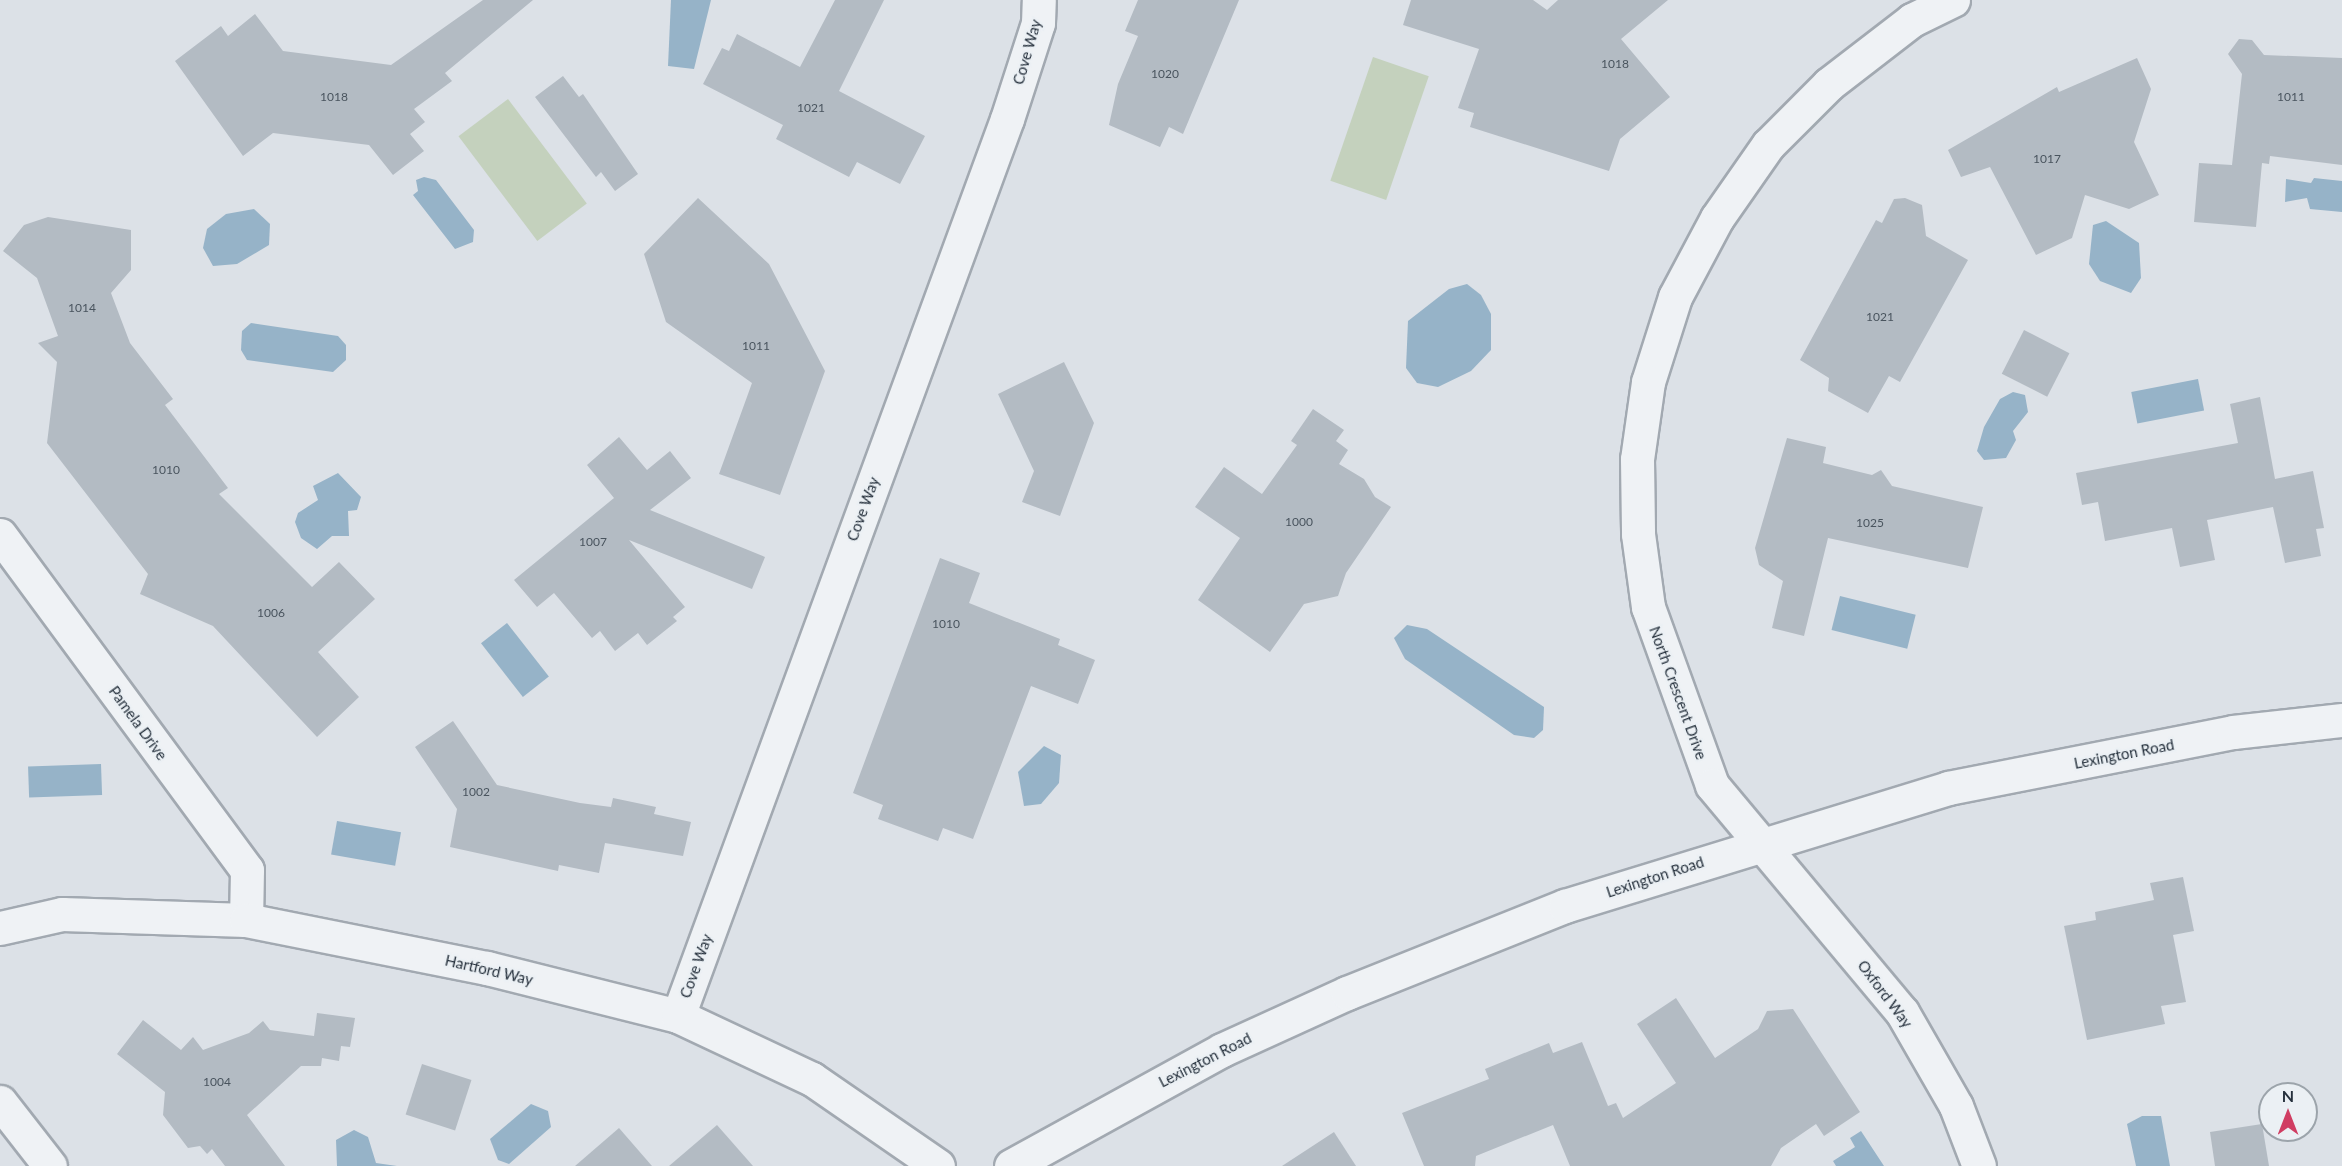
<!DOCTYPE html>
<style>
body{margin:0}
#map{position:relative;width:2342px;height:1166px;overflow:hidden;background:#dce1e7;font-family:Lato,sans-serif}
div>[style]{position:absolute}
[style*='--x']{left:calc(var(--x)*1px);top:calc(var(--y)*1px);width:calc(var(--w)*1px);rotate:calc(var(--a)*1deg)}
.green>*{inset:0;background:#c4d1bd;transform-origin:0 0}
.water>*{inset:0;background:#96b3c8;transform-origin:0 0}
.building>*{inset:0;background:#b3bbc3;transform-origin:0 0}
.roads{filter:drop-shadow(2px 0 #a2a9b1) drop-shadow(-2px 0 #a2a9b1) drop-shadow(0 2px #a2a9b1) drop-shadow(0 -2px #a2a9b1)}
.street>*{height:33px;margin:-16.5px;padding:0 16.5px;transform-origin:16.5px;border-radius:16.5px;background:#eff2f5}
span{translate:-50% -50%;white-space:nowrap;text-align:center;line-height:1.15;-webkit-text-stroke:4.5px #ebf0f4;paint-order:stroke}
.number-label{font-size:12px;color:#49545e}
.number-label span{-webkit-text-stroke-width:0}
.street-label{font-size:15px;color:#26313d}
.north{position:absolute;left:2258px;top:1082px;width:60px;height:60px;box-sizing:border-box;background:#ebf0f4;border:2px solid #9ca4ab;border-radius:50%;rotate:0deg;font-size:16px;font-weight:700;line-height:24px;text-align:center;color:#26313d}
.north::after{content:'';display:block;margin:auto;width:21px;height:27px;background:#d03d62;clip-path:polygon(50% 0,100% 100%,50% 72%,0 100%)}
</style>
<div id="map">
<div class="green">
<i style="left:1373px;top:57px;width:59px;height:131px;rotate:19deg"></i>
<i style="left:508px;top:99px;width:131px;height:62px;rotate:53deg"></i>
</div>
<div class="water">
<i style="clip-path:polygon(671px 0,711px 0,694px 69px,668px 66px)"></i>
<i style="clip-path:polygon(424px 177px,436px 180px,474px 230px,473px 242px,455px 249px,413px 195px,418px 191px,416px 180px)"></i>
<i style="clip-path:polygon(2314px 178px,2342px 181px,2342px 212px,2310px 209px,2307px 198px,2285px 202px,2286px 179px,2311px 183px)"></i>
<i style="clip-path:polygon(254px 209px,270px 224px,269px 245px,237px 264px,213px 266px,203px 248px,207px 229px,226px 214px)"></i>
<i style="clip-path:polygon(2106px 221px,2139px 243px,2141px 278px,2131px 293px,2100px 281px,2089px 264px,2093px 225px)"></i>
<i style="clip-path:polygon(1467px 284px,1481px 295px,1491px 314px,1491px 350px,1471px 371px,1438px 387px,1417px 383px,1406px 368px,1408px 321px,1449px 289px)"></i>
<i style="clip-path:polygon(251px 323px,338px 336px,346px 345px,346px 360px,333px 372px,247px 360px,241px 350px,242px 331px)"></i>
<i style="left:2198px;top:379px;width:32px;height:68px;rotate:79deg"></i>
<i style="clip-path:polygon(2013px 392px,2025px 395px,2028px 412px,2013px 431px,2016px 440px,2006px 458px,1984px 460px,1977px 451px,1984px 427px,2000px 399px)"></i>
<i style="clip-path:polygon(338px 473px,361px 497px,357px 510px,348px 511px,349px 536px,332px 536px,317px 549px,301px 538px,295px 522px,298px 513px,318px 500px,313px 486px)"></i>
<i style="left:1840px;top:596px;width:78px;height:35px;rotate:14deg"></i>
<i style="left:507px;top:623px;width:68px;height:33px;rotate:52deg"></i>
<i style="clip-path:polygon(1407px 625px,1427px 629px,1544px 707px,1543px 730px,1534px 738px,1514px 735px,1405px 659px,1394px 638px)"></i>
<i style="clip-path:polygon(1044px 746px,1061px 755px,1059px 783px,1041px 804px,1024px 806px,1018px 772px)"></i>
<i style="left:101px;top:764px;width:31px;height:73px;rotate:88deg"></i>
<i style="left:337px;top:821px;width:65px;height:34px;rotate:10deg"></i>
<i style="clip-path:polygon(531px 1104px,548px 1111px,551px 1127px,509px 1164px,498px 1160px,490px 1139px)"></i>
<i style="clip-path:polygon(2142px 1116px,2161px 1116px,2170px 1166px,2136px 1166px,2127px 1124px)"></i>
<i style="clip-path:polygon(354px 1130px,368px 1137px,376px 1163px,397px 1166px,337px 1166px,336px 1140px)"></i>
<i style="clip-path:polygon(1861px 1131px,1884px 1166px,1836px 1166px,1833px 1161px,1855px 1147px,1850px 1138px)"></i>
</div>
<div class="building">
<i style="clip-path:polygon(483px 0,533px 0,445px 73px,452px 81px,414px 109px,425px 122px,410px 134px,424px 151px,393px 175px,369px 145px,273px 133px,243px 156px,175px 61px,221px 26px,228px 36px,255px 14px,283px 51px,391px 65px)"></i>
<i style="clip-path:polygon(835px 0,884px 0,839px 91px,925px 136px,900px 184px,857px 162px,849px 177px,776px 139px,783px 125px,703px 84px,722px 48px,729px 51px,737px 34px,800px 67px)"></i>
<i style="clip-path:polygon(1138px 0,1239px 0,1183px 134px,1169px 127px,1160px 147px,1109px 125px,1118px 84px,1138px 36px,1125px 31px)"></i>
<i style="clip-path:polygon(1411px 0,1533px 0,1547px 10px,1558px 0,1668px 0,1621px 39px,1670px 97px,1620px 139px,1609px 171px,1470px 127px,1474px 113px,1458px 108px,1479px 49px,1403px 25px)"></i>
<i style="clip-path:polygon(2239px 39px,2252px 40px,2264px 55px,2342px 58px,2342px 165px,2270px 156px,2269px 164px,2262px 163px,2256px 227px,2194px 222px,2199px 163px,2232px 165px,2242px 74px,2228px 54px)"></i>
<i style="clip-path:polygon(2137px 58px,2151px 89px,2134px 142px,2159px 195px,2129px 209px,2085px 195px,2072px 238px,2036px 255px,1990px 167px,1961px 177px,1948px 150px,2057px 87px,2059px 92px)"></i>
<i style="clip-path:polygon(563px 76px,579px 97px,583px 94px,638px 174px,615px 191px,601px 172px,596px 177px,535px 97px)"></i>
<i style="clip-path:polygon(698px 198px,769px 264px,825px 371px,780px 495px,719px 474px,752px 383px,666px 322px,644px 254px)"></i>
<i style="clip-path:polygon(1905px 198px,1922px 205px,1926px 236px,1968px 260px,1900px 382px,1889px 376px,1868px 413px,1828px 391px,1829px 378px,1800px 360px,1876px 220px,1882px 223px,1894px 199px)"></i>
<i style="clip-path:polygon(48px 217px,131px 230px,131px 270px,111px 293px,130px 343px,173px 399px,165px 405px,228px 488px,219px 494px,312px 587px,339px 562px,375px 599px,318px 652px,359px 697px,317px 737px,213px 626px,140px 594px,148px 574px,47px 443px,57px 362px,38px 343px,58px 336px,37px 278px,3px 251px,24px 225px)"></i>
<i style="left:2024px;top:330px;width:51px;height:49px;rotate:27deg"></i>
<i style="clip-path:polygon(1064px 362px,1094px 423px,1060px 516px,1022px 502px,1034px 471px,998px 394px)"></i>
<i style="clip-path:polygon(2260px 397px,2275px 479px,2313px 471px,2324px 528px,2316px 529px,2321px 556px,2285px 563px,2273px 507px,2207px 520px,2215px 560px,2180px 567px,2172px 528px,2105px 541px,2098px 502px,2082px 505px,2076px 473px,2238px 443px,2230px 404px)"></i>
<i style="clip-path:polygon(1313px 409px,1344px 430px,1336px 441px,1348px 450px,1339px 464px,1364px 479px,1375px 497px,1391px 507px,1346px 573px,1338px 596px,1304px 604px,1270px 652px,1198px 600px,1240px 538px,1195px 507px,1224px 467px,1262px 494px,1297px 445px,1291px 441px)"></i>
<i style="clip-path:polygon(619px 437px,647px 470px,670px 451px,691px 478px,650px 510px,765px 557px,752px 589px,629px 540px,685px 607px,673px 617px,677px 621px,647px 645px,638px 633px,615px 651px,600px 631px,592px 638px,554px 593px,537px 607px,514px 580px,614px 498px,587px 465px)"></i>
<i style="clip-path:polygon(1787px 438px,1826px 447px,1823px 463px,1872px 475px,1881px 470px,1892px 486px,1983px 507px,1968px 568px,1828px 538px,1804px 636px,1772px 628px,1783px 581px,1759px 565px,1755px 548px)"></i>
<i style="clip-path:polygon(940px 558px,980px 573px,969px 603px,1060px 639px,1058px 645px,1095px 660px,1078px 704px,1031px 686px,973px 839px,943px 828px,938px 841px,878px 819px,883px 805px,853px 793px)"></i>
<i style="clip-path:polygon(453px 721px,497px 785px,580px 803px,611px 807px,613px 798px,656px 807px,654px 814px,691px 822px,683px 856px,605px 843px,599px 873px,559px 865px,558px 871px,450px 847px,457px 809px,415px 747px)"></i>
<i style="clip-path:polygon(2183px 877px,2194px 931px,2173px 935px,2186px 1002px,2161px 1006px,2165px 1024px,2087px 1040px,2064px 926px,2096px 920px,2095px 912px,2154px 900px,2150px 883px)"></i>
<i style="clip-path:polygon(1676px 998px,1715px 1058px,1758px 1029px,1767px 1011px,1793px 1009px,1860px 1112px,1824px 1136px,1816px 1124px,1781px 1148px,1771px 1166px,1570px 1166px,1553px 1125px,1476px 1156px,1475px 1166px,1424px 1166px,1402px 1113px,1489px 1079px,1485px 1069px,1549px 1043px,1553px 1053px,1582px 1042px,1608px 1106px,1616px 1103px,1623px 1118px,1676px 1083px,1637px 1024px)"></i>
<i style="clip-path:polygon(317px 1013px,355px 1018px,350px 1047px,341px 1046px,339px 1061px,322px 1058px,321px 1066px,301px 1066px,247px 1115px,285px 1166px,225px 1166px,212px 1149px,207px 1154px,200px 1146px,188px 1148px,163px 1115px,165px 1092px,117px 1054px,143px 1020px,181px 1050px,193px 1037px,203px 1050px,249px 1033px,263px 1021px,270px 1030px,314px 1036px)"></i>
<i style="left:422px;top:1064px;width:52px;height:53px;rotate:18deg"></i>
<i style="clip-path:polygon(2262px 1124px,2269px 1166px,2215px 1166px,2210px 1132px)"></i>
<i style="clip-path:polygon(717px 1125px,753px 1166px,669px 1166px)"></i>
<i style="clip-path:polygon(619px 1128px,652px 1166px,575px 1166px)"></i>
<i style="clip-path:polygon(1334px 1132px,1356px 1166px,1282px 1166px)"></i>
</div>
<div class="roads">
<div class="street">
<i style="--x:1953;--y:0;--w:46;--a:154"></i>
<i style="--x:1912;--y:20;--w:105;--a:142.4"></i>
<i style="--x:1829;--y:84;--w:86;--a:135"></i>
<i style="--x:1768;--y:145;--w:89;--a:124.9"></i>
<i style="--x:1717;--y:218;--w:89;--a:118"></i>
<i style="--x:1675;--y:297;--w:89;--a:107.6"></i>
<i style="--x:1648;--y:382;--w:78;--a:98.1"></i>
<i style="--x:1637;--y:459;--w:75;--a:89.2"></i>
<i style="--x:1638;--y:534;--w:74;--a:82.2"></i>
<i style="--x:1648;--y:607;--w:189;--a:70.2"></i>
<i style="--x:1712;--y:785;--w:296;--a:50.1"></i>
<i style="--x:1902;--y:1012;--w:108;--a:60.1"></i>
<i style="--x:1956;--y:1106;--w:64;--a:69"></i>
<i style="--x:0;--y:535;--w:416;--a:53.6"></i>
<i style="--x:247;--y:870;--w:50;--a:91.1"></i>
<i style="--x:0;--y:928;--w:64;--a:-12.7"></i>
<i style="--x:62;--y:914;--w:184;--a:1.9"></i>
<i style="--x:246;--y:920;--w:246;--a:11.3"></i>
<i style="--x:487;--y:968;--w:197;--a:14.1"></i>
<i style="--x:678;--y:1016;--w:148;--a:25.2"></i>
<i style="--x:812;--y:1079;--w:153;--a:34.6"></i>
<i style="--x:678;--y:1016;--w:955;--a:-69.86"></i>
<i style="--x:1007;--y:119;--w:101;--a:-72.1"></i>
<i style="--x:1038;--y:23;--w:23;--a:-88"></i>
<i style="--x:0;--y:1102;--w:81;--a:52"></i>
<i style="--x:1011;--y:1166;--w:241;--a:-28.8"></i>
<i style="--x:1222;--y:1050;--w:137;--a:-24.5"></i>
<i style="--x:1347;--y:993;--w:235;--a:-21.8"></i>
<i style="--x:1565;--y:906;--w:401;--a:-17.1"></i>
<i style="--x:1948;--y:788;--w:290;--a:-11.1"></i>
<i style="--x:2233;--y:732;--w:110;--a:-6.3"></i>
</div>
</div>
<div class="number-label">
<span style="left:1615px;top:64px">1018</span>
<span style="left:1165px;top:74px">1020</span>
<span style="left:334px;top:97px">1018</span>
<span style="left:2291px;top:97px">1011</span>
<span style="left:811px;top:108px">1021</span>
<span style="left:2047px;top:159px">1017</span>
<span style="left:82px;top:308px">1014</span>
<span style="left:1880px;top:317px">1021</span>
<span style="left:756px;top:346px">1011</span>
<span style="left:166px;top:470px">1010</span>
<span style="left:1299px;top:522px">1000</span>
<span style="left:1870px;top:523px">1025</span>
<span style="left:593px;top:542px">1007</span>
<span style="left:271px;top:613px">1006</span>
<span style="left:946px;top:624px">1010</span>
<span style="left:476px;top:792px">1002</span>
<span style="left:217px;top:1082px">1004</span>
</div>
<div class="street-label">
<span style="left:1027px;top:52px;rotate:-74deg">Cove Way</span>
<span style="left:863px;top:509px;rotate:-70deg">Cove Way</span>
<span style="left:1678px;top:693px;rotate:70deg">North Crescent Drive</span>
<span style="left:138px;top:723px;rotate:54deg">Pamela Drive</span>
<span style="left:2124px;top:754px;rotate:-11deg">Lexington Road</span>
<span style="left:1655px;top:877px;rotate:-18deg">Lexington Road</span>
<span style="left:696px;top:966px;rotate:-70deg">Cove Way</span>
<span style="left:489px;top:970px;rotate:13deg">Hartford Way</span>
<span style="left:1885px;top:994px;rotate:53deg">Oxford Way</span>
<span style="left:1205px;top:1060px;rotate:-27deg">Lexington Road</span>
</div>
<div class="north">N</div>
</div>
